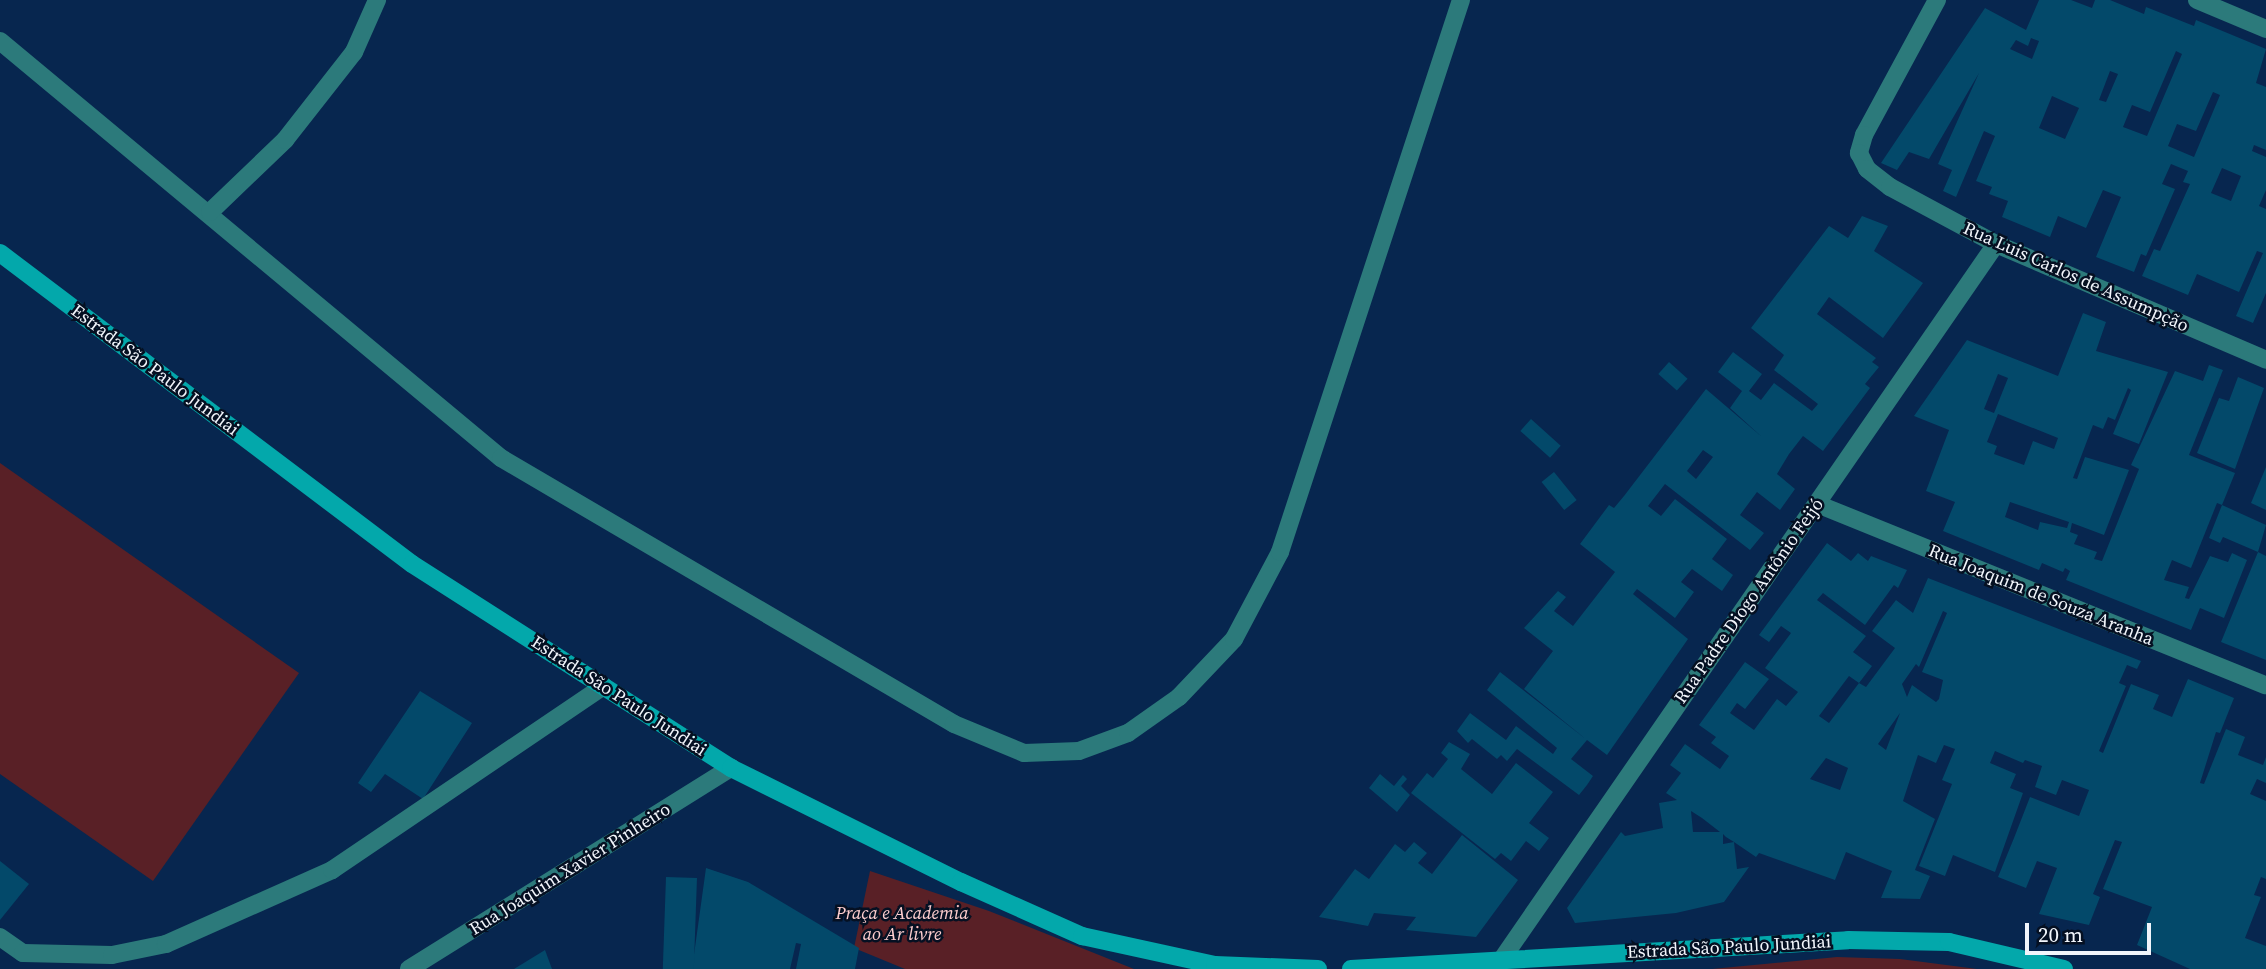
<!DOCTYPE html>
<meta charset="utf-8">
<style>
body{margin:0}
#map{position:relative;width:2266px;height:969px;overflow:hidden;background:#07264f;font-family:"Source Serif 4",serif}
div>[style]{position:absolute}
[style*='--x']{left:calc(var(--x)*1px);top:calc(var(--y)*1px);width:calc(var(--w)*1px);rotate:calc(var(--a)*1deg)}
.green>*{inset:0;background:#592026}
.building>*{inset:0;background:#03496a;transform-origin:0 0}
.service>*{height:18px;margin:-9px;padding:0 9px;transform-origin:9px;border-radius:9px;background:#2c7a7b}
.minor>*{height:18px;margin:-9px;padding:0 9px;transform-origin:9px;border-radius:9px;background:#2c7a7b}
.secondary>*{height:18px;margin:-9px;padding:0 9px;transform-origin:9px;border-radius:9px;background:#03a8ab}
span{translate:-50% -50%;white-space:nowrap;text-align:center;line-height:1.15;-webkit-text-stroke:5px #051022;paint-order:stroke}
.street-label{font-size:18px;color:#f1f5fb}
.park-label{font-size:18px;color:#fececf;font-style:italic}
.scale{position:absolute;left:2025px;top:923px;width:126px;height:32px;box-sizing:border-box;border:4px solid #f1f5fb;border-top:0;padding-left:9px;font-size:21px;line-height:24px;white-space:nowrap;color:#f1f5fb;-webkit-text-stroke:5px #051022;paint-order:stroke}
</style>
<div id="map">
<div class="green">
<i style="clip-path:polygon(0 463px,299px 673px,153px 881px,0 774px)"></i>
<i style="clip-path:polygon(870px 871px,989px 911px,1134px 969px,905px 969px,854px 948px)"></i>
<i style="clip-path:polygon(1837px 957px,1900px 959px,1977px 969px,1712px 969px)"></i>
</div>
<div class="building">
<i style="clip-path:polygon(evenodd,2039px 0,2071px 0,2092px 8px,2095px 0,2110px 0,2144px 14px,2146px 7px,2194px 26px,2196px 20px,2266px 49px,2256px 83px,2266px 87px,2266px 150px,2254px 145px,2252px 151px,2266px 157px,2266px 190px,2259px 206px,2266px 209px,2266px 293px,2253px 323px,2236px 316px,2263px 253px,2257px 251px,2239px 292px,2197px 274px,2188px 295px,2142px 276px,2154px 249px,2160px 251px,2190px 184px,2183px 182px,2188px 171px,2171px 164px,2162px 184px,2175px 189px,2146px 256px,2141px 254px,2134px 272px,2096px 257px,2121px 197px,2103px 190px,2086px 228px,2058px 216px,2050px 237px,2002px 217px,2008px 201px,1989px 194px,1992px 187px,1976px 181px,1995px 136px,1984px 131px,1956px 197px,1943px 191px,1952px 170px,1938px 164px,1979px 73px,1929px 159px,1909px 152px,1897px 170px,1881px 163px,1985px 8px,2026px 30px,2039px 0,2031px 38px,2039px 41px,2032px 59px,2010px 49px,2016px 40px,2028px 46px,2031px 38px,2039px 0,2176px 51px,2182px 54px,2147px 136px,2123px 127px,2132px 105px,2150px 112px,2176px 51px,2039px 0,2110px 71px,2118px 74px,2106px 102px,2099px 100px,2110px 71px,2039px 0,2213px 92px,2220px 95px,2194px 157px,2168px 146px,2177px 124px,2196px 131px,2213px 92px,2039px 0,2052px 96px,2079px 108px,2065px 139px,2039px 128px,2052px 96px,2039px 0,2222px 168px,2241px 176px,2231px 201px,2211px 193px,2222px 168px)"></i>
<i style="clip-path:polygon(evenodd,1862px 216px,1888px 226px,1874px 251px,1923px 283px,1883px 338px,1829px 297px,1817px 314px,1876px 358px,1872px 362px,1879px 367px,1865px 384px,1870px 388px,1823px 451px,1803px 436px,1789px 454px,1777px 474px,1795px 489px,1780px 510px,1757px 492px,1740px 515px,1764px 533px,1750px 550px,1665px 484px,1648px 506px,1661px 516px,1675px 499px,1727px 539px,1712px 559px,1733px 575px,1722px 591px,1692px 569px,1681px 582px,1694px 592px,1675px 618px,1637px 589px,1633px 594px,1688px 639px,1607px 755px,1587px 740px,1571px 759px,1593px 776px,1587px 785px,1579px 795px,1517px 749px,1507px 761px,1501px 755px,1497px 759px,1472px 739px,1468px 743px,1457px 731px,1470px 713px,1506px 740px,1516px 726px,1553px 754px,1557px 748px,1487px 690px,1500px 672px,1587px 740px,1524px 689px,1553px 651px,1524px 628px,1558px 591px,1566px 597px,1554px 611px,1573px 626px,1615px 572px,1580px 544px,1609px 505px,1614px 508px,1624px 496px,1706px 389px,1762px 437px,1730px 408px,1742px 391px,1718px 372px,1733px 352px,1762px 374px,1749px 391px,1761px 400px,1774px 383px,1812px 411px,1818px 404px,1774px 370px,1784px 355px,1751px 328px,1829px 226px,1848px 238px,1862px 216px,1703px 450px,1713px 457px,1696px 479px,1687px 471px,1703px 450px)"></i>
<i style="clip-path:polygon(evenodd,2083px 313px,2106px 322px,2096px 351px,2168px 372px,2139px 444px,2113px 434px,2131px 390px,2128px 388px,2115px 420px,2108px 417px,2103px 429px,2093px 425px,2073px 478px,2077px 479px,2085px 457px,2129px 470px,2104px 535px,2072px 523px,2070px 532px,2078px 535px,2074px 544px,2097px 552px,2094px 559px,2102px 561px,2139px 469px,2131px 465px,2175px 371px,2203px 381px,2209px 365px,2223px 370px,2189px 455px,2235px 473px,2222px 505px,2217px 503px,2191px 568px,2172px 560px,2164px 580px,2189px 587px,2185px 598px,2189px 599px,2210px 556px,2228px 562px,2232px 553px,2247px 560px,2224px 618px,2200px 608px,2191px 630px,2066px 580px,2070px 571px,2065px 568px,2063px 572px,2042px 563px,2039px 570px,1943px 531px,1955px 502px,1926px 491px,1949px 430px,1914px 416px,1967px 340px,2058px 376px,2083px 313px,1998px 374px,2008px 378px,1994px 413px,1984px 409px,1998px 374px,2083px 313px,1998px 414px,2058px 438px,2054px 449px,2033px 441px,2024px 465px,1994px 454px,1997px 446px,1987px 442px,1998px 414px,2083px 313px,2010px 502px,2069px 522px,2067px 528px,2040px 522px,2038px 530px,2005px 517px,2010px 502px)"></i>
<i style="left:1669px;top:362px;width:25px;height:16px;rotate:42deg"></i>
<i style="clip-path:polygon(2238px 377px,2264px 388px,2235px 469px,2197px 453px,2219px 398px,2229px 401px)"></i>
<i style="left:1531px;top:419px;width:40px;height:16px;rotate:42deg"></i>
<i style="clip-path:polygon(2266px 467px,2266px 510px,2251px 503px)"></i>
<i style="left:1554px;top:472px;width:36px;height:16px;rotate:51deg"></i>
<i style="clip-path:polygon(2222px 505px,2266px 525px,2258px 552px,2266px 556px,2266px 660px,2221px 642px,2258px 552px,2223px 537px,2220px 543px,2209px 538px)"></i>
<i style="clip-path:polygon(evenodd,1827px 543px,1851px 561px,1858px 553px,1868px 561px,1871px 556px,1907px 570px,1898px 588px,1894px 585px,1865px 625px,1823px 593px,1817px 600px,1866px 636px,1853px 652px,1872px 666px,1859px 683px,1849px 676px,1819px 716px,1829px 723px,1859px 683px,1866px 687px,1895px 648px,1872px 631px,1896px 600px,1913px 613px,1928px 578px,2141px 661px,2137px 669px,2127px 665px,2119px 683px,2126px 686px,2099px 751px,2103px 753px,2131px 684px,2159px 695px,2153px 709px,2172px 717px,2188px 679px,2234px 698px,2220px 733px,2216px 732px,2200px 783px,2204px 784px,2226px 729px,2245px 737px,2238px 755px,2263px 765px,2266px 757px,2266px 783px,2257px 779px,2250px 794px,2266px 801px,2266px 879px,2261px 877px,2254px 895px,2261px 897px,2245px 938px,2266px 946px,2266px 969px,2190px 969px,2137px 945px,2152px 907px,2103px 889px,2122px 842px,2115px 840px,2093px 894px,2100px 897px,2089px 925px,2039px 914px,2057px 868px,2037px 861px,2026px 888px,1998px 877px,2014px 838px,2030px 797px,2079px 816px,2089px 790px,2062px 780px,2056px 795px,2035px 787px,2042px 766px,2025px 760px,2023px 763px,1995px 751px,1990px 763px,2016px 774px,2010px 788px,2023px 793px,1995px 872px,1953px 855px,1945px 876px,1919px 866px,1952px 784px,1942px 780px,1955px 749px,1944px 745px,1936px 763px,1918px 755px,1903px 801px,1935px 819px,1915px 870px,1930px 876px,1920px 899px,1881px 898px,1892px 871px,1846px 852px,1835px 880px,1759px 853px,1756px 857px,1734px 842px,1737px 869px,1749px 867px,1724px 902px,1676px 913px,1575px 923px,1567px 908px,1621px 832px,1625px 836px,1663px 828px,1659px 803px,1677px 800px,1666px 793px,1681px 773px,1670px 765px,1685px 744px,1720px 769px,1729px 756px,1711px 743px,1716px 737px,1699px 725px,1745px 662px,1769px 679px,1745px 709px,1737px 703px,1730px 713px,1754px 730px,1777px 699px,1786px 706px,1798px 692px,1765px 668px,1791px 633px,1781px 626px,1769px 642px,1759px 635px,1827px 543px,1943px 611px,1947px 613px,1922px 672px,1943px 680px,1939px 699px,1936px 702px,1912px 685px,1907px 697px,1902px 684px,1916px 664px,1919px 667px,1943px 611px,1827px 543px,1900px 713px,1886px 750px,1878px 744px,1900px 713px,1827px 543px,1826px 758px,1848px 768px,1840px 790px,1810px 779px,1826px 758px,1827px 543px,1691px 811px,1702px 818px,1720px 832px,1693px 832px,1691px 811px,1827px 543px,1723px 834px,1726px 837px,1734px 842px,1723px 844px,1723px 834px)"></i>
<i style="clip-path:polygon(420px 691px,472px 723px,423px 799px,385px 774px,371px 792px,358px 783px)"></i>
<i style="clip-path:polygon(1449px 742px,1470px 754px,1461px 769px,1492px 794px,1516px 763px,1553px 792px,1529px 823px,1549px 838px,1539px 851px,1526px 841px,1511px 861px,1501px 853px,1495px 859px,1411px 793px,1427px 773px,1433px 778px,1448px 759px,1441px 753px)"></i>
<i style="clip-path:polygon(1380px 774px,1394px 786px,1403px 775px,1407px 779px,1401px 786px,1410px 795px,1397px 812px,1369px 788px)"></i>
<i style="clip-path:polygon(1462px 835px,1518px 880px,1476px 937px,1406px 930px,1416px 917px,1374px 913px,1368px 926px,1319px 917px,1355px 869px,1369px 879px,1395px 844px,1405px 852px,1414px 842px,1427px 853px,1418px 863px,1432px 874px)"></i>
<i style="clip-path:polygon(0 861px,29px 884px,0 920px)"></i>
<i style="clip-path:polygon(706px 868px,748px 882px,859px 948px,855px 969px,796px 969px,801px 944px,796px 943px,790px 969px,692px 969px)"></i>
<i style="left:666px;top:877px;width:31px;height:93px;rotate:2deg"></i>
<i style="clip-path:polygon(545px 950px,552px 969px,514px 969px)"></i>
</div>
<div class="service">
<i style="--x:0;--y:41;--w:652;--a:39.77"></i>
<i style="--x:501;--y:458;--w:525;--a:30.42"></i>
<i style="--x:954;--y:724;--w:76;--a:22.5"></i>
<i style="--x:1024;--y:753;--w:55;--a:-2.1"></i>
<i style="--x:1079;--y:751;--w:52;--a:-20.2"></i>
<i style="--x:1128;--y:733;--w:62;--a:-35.2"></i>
<i style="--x:1179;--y:697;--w:80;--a:-46.5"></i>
<i style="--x:1234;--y:639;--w:98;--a:-62.1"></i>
<i style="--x:1280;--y:552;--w:581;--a:-71.85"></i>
<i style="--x:210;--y:212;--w:104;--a:-43.8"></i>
<i style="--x:285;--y:140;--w:112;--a:-51.9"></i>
<i style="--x:354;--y:52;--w:57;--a:-66.1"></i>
<i style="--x:0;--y:937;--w:28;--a:35"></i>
<i style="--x:23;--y:953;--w:89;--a:1.3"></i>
<i style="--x:112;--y:955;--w:55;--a:-11.5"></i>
<i style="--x:166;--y:944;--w:182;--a:-24"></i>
<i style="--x:332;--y:870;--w:328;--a:-34.1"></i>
</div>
<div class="minor">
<i style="--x:1937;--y:0;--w:153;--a:118.4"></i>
<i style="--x:1864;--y:135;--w:19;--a:106"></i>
<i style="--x:1859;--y:153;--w:18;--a:63"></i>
<i style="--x:1867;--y:169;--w:29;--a:38"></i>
<i style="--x:1890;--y:187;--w:120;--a:28.3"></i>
<i style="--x:1996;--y:244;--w:294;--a:23.2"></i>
<i style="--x:2197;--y:0;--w:75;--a:22.8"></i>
<i style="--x:1817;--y:504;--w:484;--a:22"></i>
<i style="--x:1502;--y:959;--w:869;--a:-55.36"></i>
<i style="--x:409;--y:969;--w:380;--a:-32"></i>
</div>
<div class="secondary">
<i style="--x:0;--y:253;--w:516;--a:37.05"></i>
<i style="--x:412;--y:564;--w:379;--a:32.6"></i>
<i style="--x:731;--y:768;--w:257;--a:26.4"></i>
<i style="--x:961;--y:882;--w:133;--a:24.1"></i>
<i style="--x:1082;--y:936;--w:136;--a:12.3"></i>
<i style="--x:1215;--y:965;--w:103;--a:2.2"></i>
<i style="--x:1351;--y:969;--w:498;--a:-3.3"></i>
<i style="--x:1848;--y:940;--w:101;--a:1.1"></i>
<i style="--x:1949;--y:942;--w:118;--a:13.2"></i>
</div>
<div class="street-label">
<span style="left:2076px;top:277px;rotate:24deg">Rua Luis Carlos de Assumpção</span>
<span style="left:155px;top:370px;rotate:37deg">Estrada São Paulo Jundiai</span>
<span style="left:2041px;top:595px;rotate:22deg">Rua Joaquim de Souza Aranha</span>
<span style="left:1749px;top:601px;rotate:-55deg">Rua Padre Diogo Antônio Feijó</span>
<span style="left:619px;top:696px;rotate:33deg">Estrada São Paulo Jundiai</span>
<span style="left:570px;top:869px;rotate:-32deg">Rua Joaquim Xavier Pinheiro</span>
<span style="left:1729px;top:947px;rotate:-3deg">Estrada São Paulo Jundiai</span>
</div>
<div class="park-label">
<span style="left:902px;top:924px">Praça e Academia<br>ao Ar livre</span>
</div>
<div class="scale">20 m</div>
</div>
